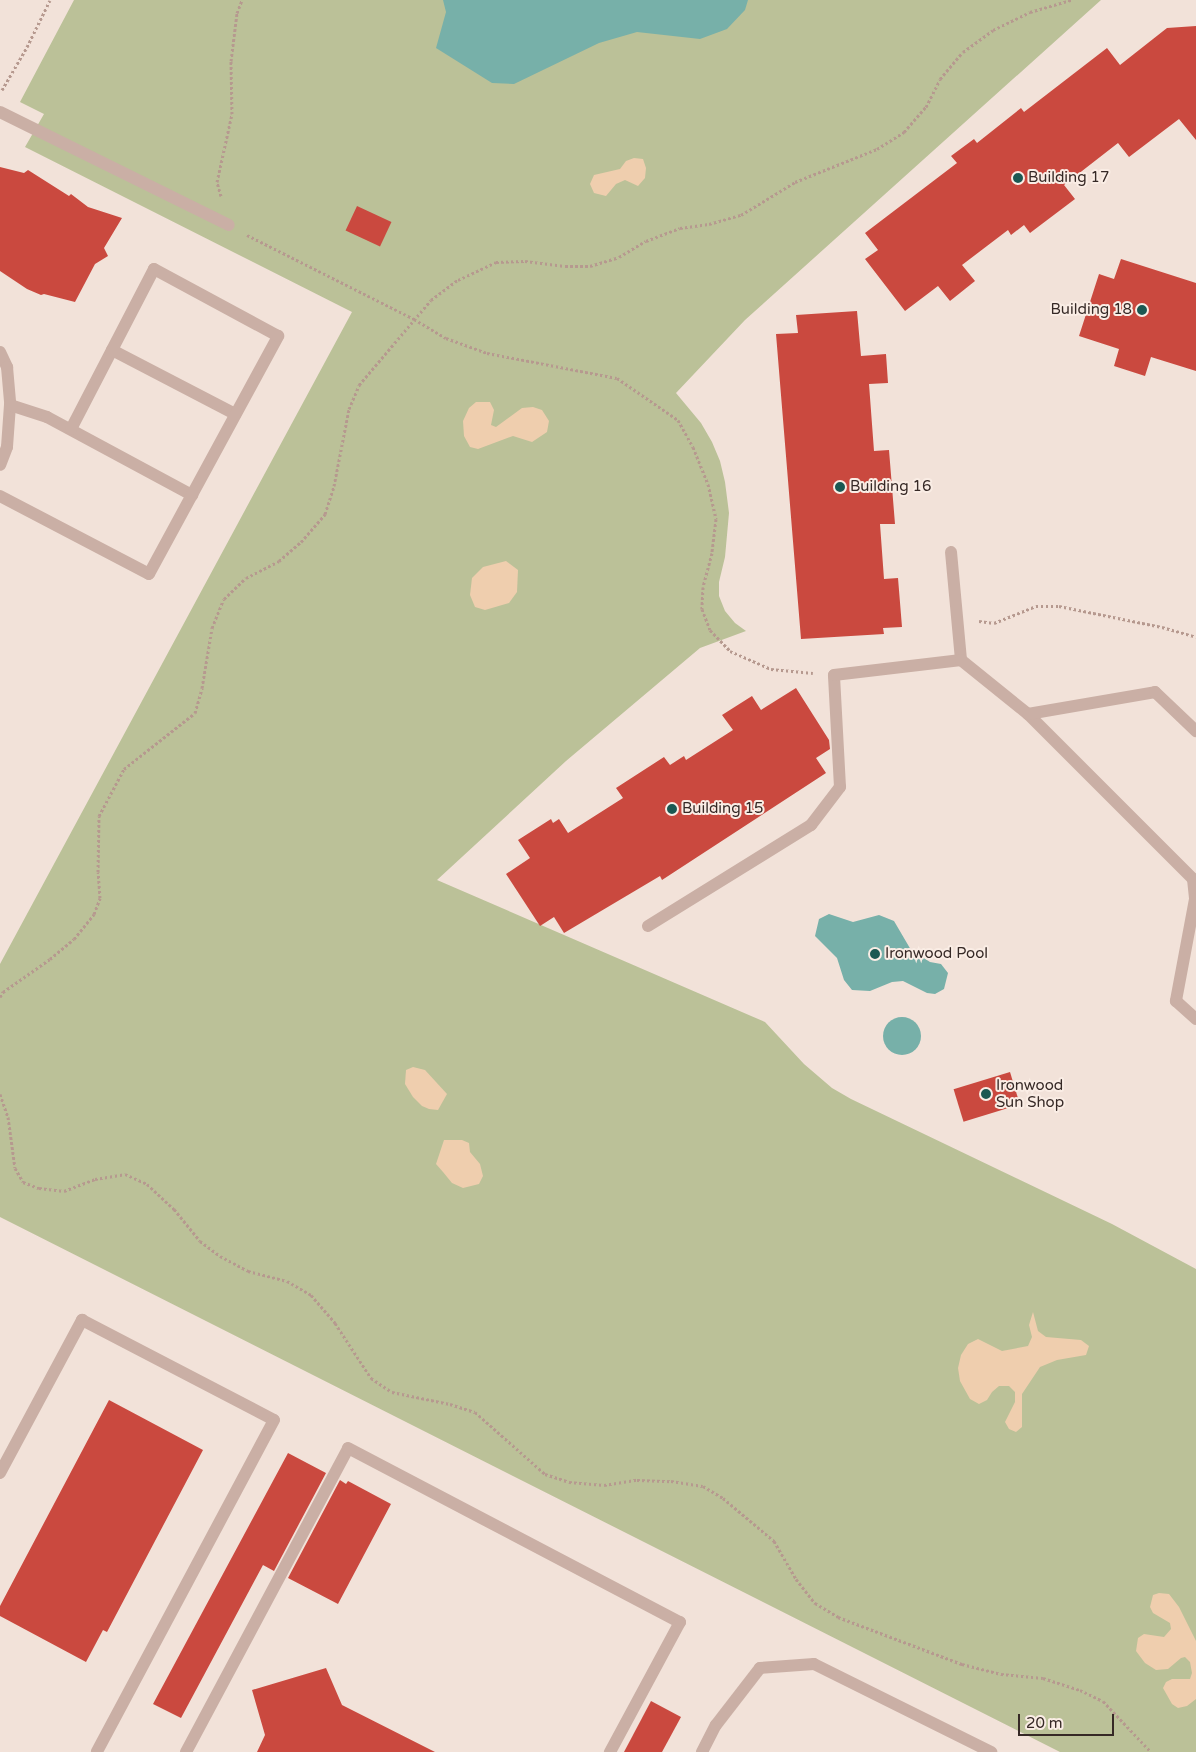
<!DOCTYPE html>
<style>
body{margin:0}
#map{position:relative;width:1196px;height:1752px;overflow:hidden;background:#f2e2d9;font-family:"Varela Round",sans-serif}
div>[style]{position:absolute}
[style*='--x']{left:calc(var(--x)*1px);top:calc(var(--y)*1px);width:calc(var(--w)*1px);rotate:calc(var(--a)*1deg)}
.green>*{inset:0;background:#bbc198}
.sand>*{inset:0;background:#efceae}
.water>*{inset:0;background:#77b0a9}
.round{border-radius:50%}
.building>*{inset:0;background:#ca493f;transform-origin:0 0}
.path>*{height:3px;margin-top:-1.5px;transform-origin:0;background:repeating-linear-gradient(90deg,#b6998f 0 2.5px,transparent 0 5px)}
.lane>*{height:12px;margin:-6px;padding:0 6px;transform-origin:6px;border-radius:6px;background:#caafa5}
.dots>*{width:14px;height:14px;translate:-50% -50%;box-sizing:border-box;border:2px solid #faede5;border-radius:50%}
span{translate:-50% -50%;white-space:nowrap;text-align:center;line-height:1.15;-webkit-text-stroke:4px #faede5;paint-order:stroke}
.poi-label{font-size:15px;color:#362926}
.left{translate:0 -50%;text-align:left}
.right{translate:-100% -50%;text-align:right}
.scale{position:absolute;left:1018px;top:1714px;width:96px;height:22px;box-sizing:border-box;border:2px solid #362926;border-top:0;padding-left:6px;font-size:15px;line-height:18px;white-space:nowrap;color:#362926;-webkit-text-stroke:4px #faede5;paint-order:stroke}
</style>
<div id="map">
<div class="green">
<i style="clip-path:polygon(74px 0,1101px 0,745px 320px,676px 393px,701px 423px,712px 442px,720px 461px,725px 482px,729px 513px,725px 557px,719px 582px,719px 596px,725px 611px,735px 623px,746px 631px,700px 648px,566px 761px,437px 880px,765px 1022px,804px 1064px,832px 1088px,851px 1099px,1112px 1224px,1196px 1269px,1196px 1752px,1060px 1752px,0 1217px,0 964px,352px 312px,25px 147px,44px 114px,20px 102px)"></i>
</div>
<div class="sand">
<i style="clip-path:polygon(634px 158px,643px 159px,646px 168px,645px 178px,638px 186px,625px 180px,616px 184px,606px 196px,594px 193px,590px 184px,594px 175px,620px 169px,626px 161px)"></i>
<i style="clip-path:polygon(476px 402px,490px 402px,494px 410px,491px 425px,496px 427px,522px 408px,533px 407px,542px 410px,549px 421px,547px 432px,532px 442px,513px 436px,478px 449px,470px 447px,464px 436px,463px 421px,469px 408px)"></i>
<i style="clip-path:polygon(506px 561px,518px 570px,517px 592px,509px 603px,485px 610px,475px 607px,470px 595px,472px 578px,483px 567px)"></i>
<i style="clip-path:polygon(413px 1067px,425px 1070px,447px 1094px,438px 1110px,429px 1109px,422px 1106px,413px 1097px,405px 1084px,406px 1070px)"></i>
<i style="clip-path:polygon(444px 1140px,462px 1140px,469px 1143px,470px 1152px,480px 1164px,483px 1176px,479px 1184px,463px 1188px,452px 1183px,443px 1172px,436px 1164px)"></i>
<i style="clip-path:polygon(1033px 1312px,1038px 1331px,1046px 1337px,1081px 1340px,1089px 1346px,1086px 1355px,1057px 1360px,1040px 1367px,1022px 1394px,1022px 1427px,1016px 1432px,1009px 1429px,1005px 1422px,1015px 1402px,1015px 1392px,1009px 1386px,999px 1386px,992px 1392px,987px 1400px,979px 1404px,970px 1399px,960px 1381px,958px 1368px,961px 1355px,968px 1344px,978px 1339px,1002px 1351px,1028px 1346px,1032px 1337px,1029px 1325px)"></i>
<i style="clip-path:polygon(1159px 1593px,1169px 1594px,1179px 1607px,1196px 1641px,1196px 1699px,1187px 1706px,1178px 1708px,1172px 1704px,1163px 1688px,1166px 1682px,1172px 1679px,1190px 1679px,1192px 1673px,1190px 1662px,1185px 1657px,1181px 1658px,1168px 1669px,1156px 1670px,1145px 1663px,1136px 1651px,1138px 1638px,1144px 1634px,1164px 1637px,1171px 1629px,1170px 1623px,1153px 1613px,1150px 1607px,1153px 1595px)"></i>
</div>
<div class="water">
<i style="clip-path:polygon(443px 0,748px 0,745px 10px,727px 29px,700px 39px,637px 32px,599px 43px,514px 84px,492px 83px,436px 48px,446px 12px)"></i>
<i style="clip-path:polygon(829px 914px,853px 922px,879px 915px,894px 921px,911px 950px,930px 962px,941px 964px,948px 973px,944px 989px,935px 994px,927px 993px,903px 981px,892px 982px,870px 991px,852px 990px,844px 980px,837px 958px,815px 936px,819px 919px)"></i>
<i class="round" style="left:883px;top:1017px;width:38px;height:38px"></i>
</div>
<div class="building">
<i style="clip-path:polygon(1196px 26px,1196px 140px,1179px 119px,1129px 157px,1118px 143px,1064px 185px,1075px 199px,1030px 233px,1024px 225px,1011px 235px,1008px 230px,962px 265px,975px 281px,950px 301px,938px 286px,905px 311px,865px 259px,878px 250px,865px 233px,957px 163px,951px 156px,974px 139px,977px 143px,1021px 108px,1024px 112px,1107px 48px,1120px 65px,1167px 28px)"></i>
<i style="clip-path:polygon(0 167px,24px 173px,28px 170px,69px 196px,71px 194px,88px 207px,122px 218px,104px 248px,108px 256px,95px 264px,75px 302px,44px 294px,41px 295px,27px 289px,0 271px)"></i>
<i style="left:357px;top:206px;width:38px;height:27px;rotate:25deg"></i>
<i style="clip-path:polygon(1121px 259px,1196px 283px,1196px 371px,1151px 357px,1145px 376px,1114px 366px,1119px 349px,1079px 336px,1099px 274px,1114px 279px)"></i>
<i style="clip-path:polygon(857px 311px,861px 356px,886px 354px,888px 383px,869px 384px,874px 451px,889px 450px,895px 524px,880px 524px,884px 579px,898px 578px,902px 627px,883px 628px,884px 634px,801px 639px,776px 334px,798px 333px,796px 315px)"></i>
<i style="clip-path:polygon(796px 688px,829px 740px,830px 749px,816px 758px,826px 773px,662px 880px,660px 876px,564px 933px,554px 917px,540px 926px,506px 874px,530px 858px,518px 840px,551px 819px,553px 823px,559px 819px,568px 833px,623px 798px,616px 788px,664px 757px,670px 765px,684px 756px,686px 760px,733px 730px,722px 715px,752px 696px,761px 710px)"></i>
<i style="left:1010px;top:1072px;width:34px;height:59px;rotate:73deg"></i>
<i style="clip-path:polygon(109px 1400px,203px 1450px,107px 1632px,103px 1630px,86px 1662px,0 1616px,0 1606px)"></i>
<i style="clip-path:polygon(288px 1453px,326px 1473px,274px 1571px,263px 1565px,181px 1718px,153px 1704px)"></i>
<i style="clip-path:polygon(340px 1480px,346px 1484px,348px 1481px,391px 1504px,338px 1604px,288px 1578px)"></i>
<i style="clip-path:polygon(326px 1668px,342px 1705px,435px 1752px,257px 1752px,265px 1735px,252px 1690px)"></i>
<i style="clip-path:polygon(651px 1701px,681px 1717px,662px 1752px,624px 1752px)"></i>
</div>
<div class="path">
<i style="--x:2;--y:90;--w:50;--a:-59.8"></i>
<i style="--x:27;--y:47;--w:52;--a:-63.9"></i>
<i style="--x:221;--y:196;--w:15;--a:-106"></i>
<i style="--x:217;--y:182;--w:70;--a:-77.6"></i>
<i style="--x:232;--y:114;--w:53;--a:-91.1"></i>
<i style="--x:231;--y:61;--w:48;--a:-82.9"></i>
<i style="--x:237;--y:13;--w:14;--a:-69"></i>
<i style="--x:247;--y:235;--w:187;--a:26.7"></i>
<i style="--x:414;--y:319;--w:37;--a:31"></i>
<i style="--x:446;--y:338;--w:44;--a:20.1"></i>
<i style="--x:487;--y:353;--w:132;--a:10.9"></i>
<i style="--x:617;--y:378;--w:74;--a:34.5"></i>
<i style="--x:678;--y:420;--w:31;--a:61"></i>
<i style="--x:693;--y:447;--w:40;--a:68"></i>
<i style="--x:708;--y:484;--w:36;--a:77"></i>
<i style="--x:716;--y:519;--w:34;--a:97"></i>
<i style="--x:712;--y:553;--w:35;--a:105"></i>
<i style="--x:703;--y:587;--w:22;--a:93"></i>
<i style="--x:702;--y:609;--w:22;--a:69"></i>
<i style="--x:710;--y:630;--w:29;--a:46"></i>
<i style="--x:730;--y:651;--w:45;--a:23.7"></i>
<i style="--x:771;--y:669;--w:42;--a:5.4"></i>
<i style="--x:979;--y:621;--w:15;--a:8"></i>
<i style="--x:994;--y:623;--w:45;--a:-22"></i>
<i style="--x:1036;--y:606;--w:23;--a:0"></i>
<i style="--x:1059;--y:606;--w:105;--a:11.5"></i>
<i style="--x:1162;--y:627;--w:35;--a:16"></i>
<i style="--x:0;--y:997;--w:6;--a:-59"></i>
<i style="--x:3;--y:992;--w:57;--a:-35.1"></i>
<i style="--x:50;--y:959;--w:31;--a:-40"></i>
<i style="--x:74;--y:939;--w:32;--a:-51"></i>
<i style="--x:94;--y:914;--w:17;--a:-69"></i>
<i style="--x:100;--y:898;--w:26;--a:-94"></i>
<i style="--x:98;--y:872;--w:56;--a:-89"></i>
<i style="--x:99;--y:816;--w:53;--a:-62"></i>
<i style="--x:124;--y:769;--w:90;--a:-38.3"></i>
<i style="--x:195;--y:713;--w:26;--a:-74"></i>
<i style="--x:202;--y:688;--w:61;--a:-80.5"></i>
<i style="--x:212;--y:628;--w:31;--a:-68"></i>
<i style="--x:224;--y:599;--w:30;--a:-44"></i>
<i style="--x:246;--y:578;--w:37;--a:-27"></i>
<i style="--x:279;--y:561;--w:29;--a:-41"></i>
<i style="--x:301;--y:542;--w:37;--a:-49"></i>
<i style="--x:325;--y:514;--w:29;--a:-72"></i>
<i style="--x:334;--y:486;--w:78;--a:-79"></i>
<i style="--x:349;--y:409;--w:26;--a:-67"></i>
<i style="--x:359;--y:385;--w:111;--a:-49.7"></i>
<i style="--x:431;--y:300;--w:34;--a:-37"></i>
<i style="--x:458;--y:280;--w:42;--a:-25.3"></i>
<i style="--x:496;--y:262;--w:29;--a:-2"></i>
<i style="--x:525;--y:261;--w:40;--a:7.1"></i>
<i style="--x:565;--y:266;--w:25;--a:0"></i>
<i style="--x:590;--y:266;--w:30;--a:-17"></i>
<i style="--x:619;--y:257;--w:31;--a:-31"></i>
<i style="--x:646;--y:241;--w:36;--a:-21"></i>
<i style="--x:680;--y:228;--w:29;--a:-8"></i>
<i style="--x:709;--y:224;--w:33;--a:-16"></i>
<i style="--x:741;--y:215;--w:63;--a:-31.4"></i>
<i style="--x:795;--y:182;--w:88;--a:-21.9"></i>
<i style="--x:877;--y:149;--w:32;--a:-32"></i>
<i style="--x:904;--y:132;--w:33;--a:-49"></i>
<i style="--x:926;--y:107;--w:31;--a:-63"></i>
<i style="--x:940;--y:79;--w:35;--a:-50"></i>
<i style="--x:963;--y:52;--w:37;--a:-36"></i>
<i style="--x:993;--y:30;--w:41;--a:-25.9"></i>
<i style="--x:1030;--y:12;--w:43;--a:-16.3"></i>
<i style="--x:0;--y:1094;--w:24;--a:71"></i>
<i style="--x:8;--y:1117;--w:51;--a:82.2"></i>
<i style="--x:15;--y:1168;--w:16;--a:60"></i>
<i style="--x:23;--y:1182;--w:17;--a:21"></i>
<i style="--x:39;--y:1188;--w:25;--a:7"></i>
<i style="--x:64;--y:1191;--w:33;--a:-21"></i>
<i style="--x:95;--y:1179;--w:30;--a:-9"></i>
<i style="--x:125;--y:1174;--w:24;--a:24"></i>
<i style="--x:147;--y:1184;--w:37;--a:43"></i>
<i style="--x:174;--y:1209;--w:41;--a:50.9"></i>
<i style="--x:200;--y:1241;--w:25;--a:37"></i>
<i style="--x:220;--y:1256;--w:32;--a:28"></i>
<i style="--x:248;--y:1271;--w:40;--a:14.4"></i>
<i style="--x:287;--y:1281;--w:28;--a:30"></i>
<i style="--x:311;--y:1295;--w:37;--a:49"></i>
<i style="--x:335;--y:1323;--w:66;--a:56.8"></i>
<i style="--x:371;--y:1378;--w:25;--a:34"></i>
<i style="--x:392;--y:1392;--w:59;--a:11.7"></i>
<i style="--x:450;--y:1404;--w:26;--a:18"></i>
<i style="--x:475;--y:1412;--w:94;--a:41.5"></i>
<i style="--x:545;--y:1474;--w:25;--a:18"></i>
<i style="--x:569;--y:1482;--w:35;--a:5"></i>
<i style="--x:604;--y:1485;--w:33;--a:-9"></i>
<i style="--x:637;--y:1480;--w:34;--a:2"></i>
<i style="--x:671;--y:1481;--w:32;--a:9"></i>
<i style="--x:703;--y:1486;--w:23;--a:31"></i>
<i style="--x:723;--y:1498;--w:67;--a:40.1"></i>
<i style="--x:774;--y:1541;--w:44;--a:59.9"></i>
<i style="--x:796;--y:1579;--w:31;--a:52"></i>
<i style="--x:815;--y:1603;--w:27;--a:31"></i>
<i style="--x:838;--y:1617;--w:133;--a:20.8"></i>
<i style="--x:962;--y:1664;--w:40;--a:14.4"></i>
<i style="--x:1001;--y:1674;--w:42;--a:5.4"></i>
<i style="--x:1043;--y:1678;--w:39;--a:18"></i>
<i style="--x:1080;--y:1690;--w:25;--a:26"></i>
<i style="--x:1103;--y:1701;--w:70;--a:46.7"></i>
</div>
<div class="lane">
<i style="--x:0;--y:112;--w:255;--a:26.3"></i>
<i style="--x:112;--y:350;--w:139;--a:27.5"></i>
<i style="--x:0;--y:352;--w:17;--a:65"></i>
<i style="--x:7;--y:367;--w:38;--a:85"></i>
<i style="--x:10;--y:405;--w:42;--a:94.1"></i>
<i style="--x:7;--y:447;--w:19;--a:111"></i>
<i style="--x:10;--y:405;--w:39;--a:18"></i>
<i style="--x:47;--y:417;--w:165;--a:28.3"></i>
<i style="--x:0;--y:496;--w:168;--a:27.6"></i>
<i style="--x:149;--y:574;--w:271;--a:-61.5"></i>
<i style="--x:278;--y:336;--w:141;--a:-151.6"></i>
<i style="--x:154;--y:269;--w:180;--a:117.4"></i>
<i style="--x:951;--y:552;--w:108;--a:84.7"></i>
<i style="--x:1028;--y:714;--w:233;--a:45"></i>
<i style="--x:1193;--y:879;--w:20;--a:84"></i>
<i style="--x:1195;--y:899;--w:104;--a:100.6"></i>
<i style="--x:1176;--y:1001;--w:27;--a:42"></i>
<i style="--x:648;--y:926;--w:192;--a:-31.8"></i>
<i style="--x:811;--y:825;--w:48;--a:-52.7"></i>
<i style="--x:840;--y:787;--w:112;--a:-93.1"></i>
<i style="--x:834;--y:675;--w:128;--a:-6.7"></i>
<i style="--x:961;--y:660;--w:86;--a:38.9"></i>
<i style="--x:1028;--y:714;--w:129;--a:-9.8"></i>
<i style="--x:1155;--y:692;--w:57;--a:43.6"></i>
<i style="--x:0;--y:1473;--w:174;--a:-61.8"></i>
<i style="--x:82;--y:1320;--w:216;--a:27.5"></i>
<i style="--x:274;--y:1420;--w:376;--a:118.1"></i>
<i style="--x:186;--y:1752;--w:344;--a:-61.9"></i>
<i style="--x:348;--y:1448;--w:375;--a:27.7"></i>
<i style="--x:680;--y:1622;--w:148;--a:118.3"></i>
<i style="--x:702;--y:1752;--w:30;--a:-63"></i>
<i style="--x:716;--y:1725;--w:72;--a:-52.3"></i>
<i style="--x:760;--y:1668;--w:54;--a:-4.2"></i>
<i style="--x:814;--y:1664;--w:198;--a:26.4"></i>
</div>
<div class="dots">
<i style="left:1018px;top:178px;background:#1b5852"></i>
<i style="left:1142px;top:310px;background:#1b5852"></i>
<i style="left:840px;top:487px;background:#1b5852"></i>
<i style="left:672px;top:809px;background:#1b5852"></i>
<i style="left:875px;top:954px;background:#1b5852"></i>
<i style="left:986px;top:1094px;background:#1b5852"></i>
</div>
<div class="poi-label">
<span class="left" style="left:1028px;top:178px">Building 17</span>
<span class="right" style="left:1132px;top:310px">Building 18</span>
<span class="left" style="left:850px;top:487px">Building 16</span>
<span class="left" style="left:682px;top:809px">Building 15</span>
<span class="left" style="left:885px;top:954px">Ironwood Pool</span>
<span class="left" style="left:996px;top:1094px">Ironwood<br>Sun Shop</span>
</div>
<div class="scale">20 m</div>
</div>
